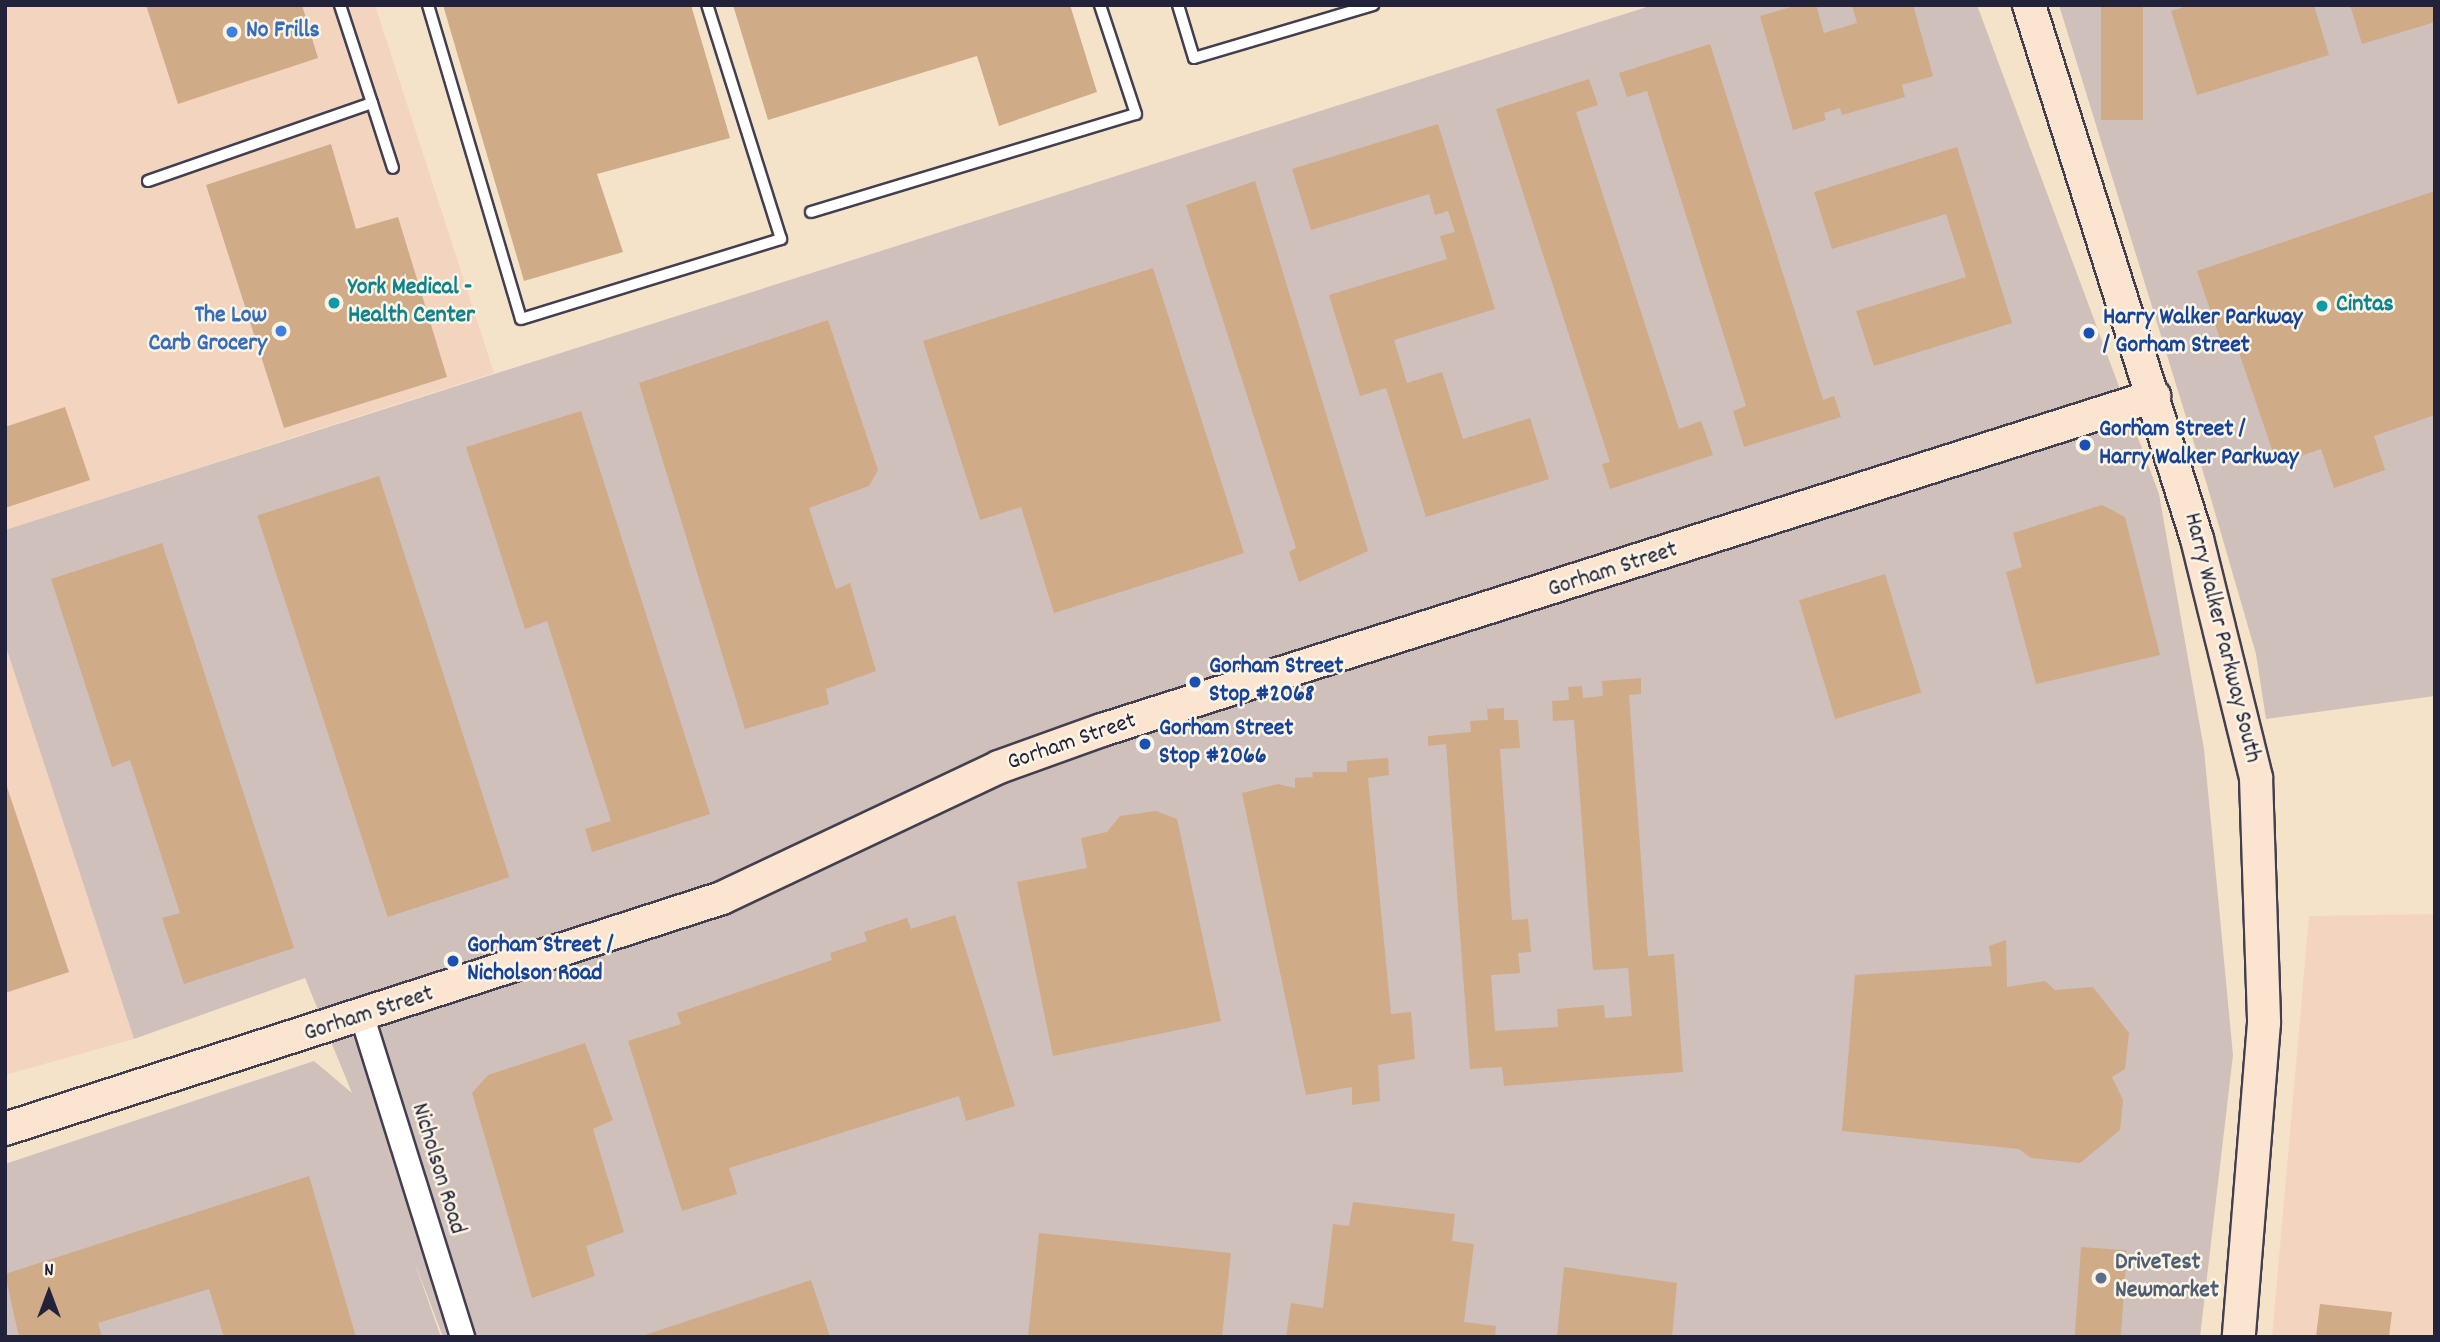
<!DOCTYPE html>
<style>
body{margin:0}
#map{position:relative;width:2440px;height:1342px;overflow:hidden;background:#f5e3c9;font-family:Dekko,sans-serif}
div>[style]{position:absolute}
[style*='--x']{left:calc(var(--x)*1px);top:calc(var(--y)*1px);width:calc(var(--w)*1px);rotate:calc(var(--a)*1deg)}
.built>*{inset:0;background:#f3d4bf}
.industrial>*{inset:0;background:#cfc0bb}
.building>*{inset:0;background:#d0ab88;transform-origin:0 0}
.roads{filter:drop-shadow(2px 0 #423f50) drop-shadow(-2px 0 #423f50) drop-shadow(0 2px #423f50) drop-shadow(0 -2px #423f50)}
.lane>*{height:10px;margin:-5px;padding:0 5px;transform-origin:5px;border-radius:5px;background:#fff}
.street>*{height:23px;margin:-11.5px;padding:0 11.5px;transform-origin:11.5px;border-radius:11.5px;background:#fff}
.secondary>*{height:32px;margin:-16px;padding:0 16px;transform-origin:16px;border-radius:16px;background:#fce5d0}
.dots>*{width:19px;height:19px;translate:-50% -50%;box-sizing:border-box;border:4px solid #fcf5e5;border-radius:50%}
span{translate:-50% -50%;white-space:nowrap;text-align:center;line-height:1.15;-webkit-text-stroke:5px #fcf5e5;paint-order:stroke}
.shop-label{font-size:24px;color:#366cbe;font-weight:700}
.left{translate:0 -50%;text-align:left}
.right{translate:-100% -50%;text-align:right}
.culture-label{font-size:24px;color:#0d838f;font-weight:700}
.transit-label{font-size:24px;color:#164399;font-weight:700}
.street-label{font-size:24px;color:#22223b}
.service-label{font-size:24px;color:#4e5e75;font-weight:700}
.frame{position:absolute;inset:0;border:7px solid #22223b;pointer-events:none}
.north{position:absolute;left:14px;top:1258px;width:70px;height:70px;-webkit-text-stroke:5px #fcf5e5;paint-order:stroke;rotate:0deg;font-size:19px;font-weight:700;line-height:28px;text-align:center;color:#22223b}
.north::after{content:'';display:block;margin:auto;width:24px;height:32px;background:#22223b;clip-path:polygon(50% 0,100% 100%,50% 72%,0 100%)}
</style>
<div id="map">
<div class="built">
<i style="clip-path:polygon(5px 5px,375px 5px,494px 373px,5px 530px)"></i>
<i style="clip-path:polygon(5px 644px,134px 1039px,5px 1075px)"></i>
<i style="clip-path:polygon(2435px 914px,2435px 1337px,2272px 1337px,2309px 916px)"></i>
</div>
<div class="industrial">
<i style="clip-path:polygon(1653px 5px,1977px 5px,2159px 494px,2204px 749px,2233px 1055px,2200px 1337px,443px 1337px,413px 1258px,441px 1337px,5px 1337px,5px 1164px,314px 1061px,352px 1093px,305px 978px,134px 1039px,5px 644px,5px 530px)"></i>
<i style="clip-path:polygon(2059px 5px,2435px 5px,2435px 696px,2266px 719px,2256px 654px,2207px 485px)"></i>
</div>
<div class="building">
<i style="clip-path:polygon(146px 5px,302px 5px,318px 58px,178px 104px)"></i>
<i style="clip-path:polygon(443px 5px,691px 5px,730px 138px,597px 174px,623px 252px,524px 281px)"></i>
<i style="clip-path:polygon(733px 5px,1070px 5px,1097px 92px,999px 126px,977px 56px,768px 120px)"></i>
<i style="clip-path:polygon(1798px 5px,1816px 5px,1824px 33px,1857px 23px,1852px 5px,1913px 5px,1933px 76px,1902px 85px,1905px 97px,1842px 115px,1840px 108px,1824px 113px,1826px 120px,1793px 130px,1760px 16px)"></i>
<i style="left:2101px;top:5px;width:42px;height:115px"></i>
<i style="clip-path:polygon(2191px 5px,2314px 5px,2329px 55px,2197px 95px,2171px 11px)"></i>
<i style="clip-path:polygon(2350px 5px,2435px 5px,2435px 22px,2362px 44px)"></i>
<i style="clip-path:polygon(1710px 44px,1823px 400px,1834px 396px,1841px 417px,1744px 447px,1733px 411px,1746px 406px,1647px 91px,1627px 97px,1619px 73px)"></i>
<i style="clip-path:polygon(1589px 79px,1598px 105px,1576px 112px,1679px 429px,1701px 421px,1713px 455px,1610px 489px,1602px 464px,1610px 462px,1496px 109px)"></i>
<i style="clip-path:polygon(1438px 124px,1495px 309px,1394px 340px,1407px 383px,1442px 372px,1463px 439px,1530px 418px,1549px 479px,1426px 517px,1386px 388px,1360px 396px,1329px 295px,1447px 259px,1440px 236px,1455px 232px,1448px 211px,1435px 215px,1429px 194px,1311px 230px,1292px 169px)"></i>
<i style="clip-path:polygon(331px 144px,356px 229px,398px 217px,447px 377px,284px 428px,206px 185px)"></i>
<i style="clip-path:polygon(1957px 147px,2012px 323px,1874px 366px,1856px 311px,1966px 277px,1946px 214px,1832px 249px,1814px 192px)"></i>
<i style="clip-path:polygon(1255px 181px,1368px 551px,1299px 582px,1289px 552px,1296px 548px,1186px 205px)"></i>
<i style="clip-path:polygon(2435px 191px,2435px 415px,2374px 436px,2385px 470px,2334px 488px,2321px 449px,2277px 464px,2235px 341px,2222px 345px,2197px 271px)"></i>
<i style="clip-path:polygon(1153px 268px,1244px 553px,1054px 613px,1021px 507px,980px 520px,923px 341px)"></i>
<i style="clip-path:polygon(828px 320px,878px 470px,869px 486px,809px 508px,836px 589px,850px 583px,876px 671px,826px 689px,829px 704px,745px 729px,639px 383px)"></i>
<i style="clip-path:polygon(65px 407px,90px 480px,5px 508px,5px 427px)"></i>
<i style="clip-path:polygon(581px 411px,710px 814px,592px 852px,585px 829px,611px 821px,547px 621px,525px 629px,466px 447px)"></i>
<i style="left:379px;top:476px;width:422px;height:128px;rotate:72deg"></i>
<i style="clip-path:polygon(2102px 505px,2125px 517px,2160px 655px,2036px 684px,2006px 572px,2022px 567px,2013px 533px)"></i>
<i style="clip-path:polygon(162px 543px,294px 948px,184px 984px,162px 918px,180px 913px,130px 760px,112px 767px,51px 579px)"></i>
<i style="left:1885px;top:574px;width:124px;height:90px;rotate:73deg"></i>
<i style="clip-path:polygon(1641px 678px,1641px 694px,1629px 695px,1648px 956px,1674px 954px,1683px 1072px,1504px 1086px,1502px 1067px,1470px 1069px,1446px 744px,1428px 746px,1428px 736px,1471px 732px,1470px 721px,1488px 720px,1487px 709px,1504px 708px,1504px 720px,1518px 720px,1520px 748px,1500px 749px,1512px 920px,1528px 919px,1531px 952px,1518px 953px,1520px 973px,1491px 975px,1495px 1031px,1558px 1027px,1557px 1009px,1604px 1005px,1605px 1018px,1632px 1016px,1628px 968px,1593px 970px,1574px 720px,1553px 721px,1552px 701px,1569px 700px,1568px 687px,1582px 686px,1583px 698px,1603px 696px,1602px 681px)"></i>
<i style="clip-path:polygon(1388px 758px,1389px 775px,1368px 778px,1391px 1014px,1411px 1012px,1415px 1059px,1378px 1065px,1380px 1101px,1352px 1105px,1352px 1087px,1306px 1095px,1242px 793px,1278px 784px,1295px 788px,1295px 778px,1313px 777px,1312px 772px,1347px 772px,1347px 761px)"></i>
<i style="clip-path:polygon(5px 781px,69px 972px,5px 993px)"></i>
<i style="clip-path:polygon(1156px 811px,1177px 819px,1221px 1021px,1053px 1056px,1017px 882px,1087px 868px,1081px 838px,1107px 832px,1120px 816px)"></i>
<i style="clip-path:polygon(955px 915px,1015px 1106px,966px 1121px,959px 1096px,729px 1168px,737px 1194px,682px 1211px,628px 1041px,681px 1024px,677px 1013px,832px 960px,830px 953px,867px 941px,864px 932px,907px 918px,911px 929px)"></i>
<i style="clip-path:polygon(2006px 940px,2007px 987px,2045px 981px,2055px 990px,2093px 987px,2129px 1033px,2125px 1069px,2112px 1077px,2123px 1100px,2120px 1130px,2080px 1163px,2031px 1158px,2019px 1149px,1842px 1131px,1855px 975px,1992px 966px,1989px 946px)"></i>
<i style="clip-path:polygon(585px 1043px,613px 1120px,593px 1129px,624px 1232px,586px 1246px,595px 1276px,532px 1298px,472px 1093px,488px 1075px)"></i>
<i style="clip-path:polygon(309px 1176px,356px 1337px,224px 1337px,209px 1289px,98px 1323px,102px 1337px,19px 1337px,5px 1274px)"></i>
<i style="clip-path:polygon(1353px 1202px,1455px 1214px,1452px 1241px,1474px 1244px,1464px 1322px,1496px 1326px,1495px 1337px,1286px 1337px,1291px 1303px,1323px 1308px,1333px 1224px,1349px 1226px)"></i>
<i style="clip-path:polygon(1039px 1233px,1231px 1253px,1222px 1337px,1028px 1337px)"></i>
<i style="left:2081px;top:1247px;width:46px;height:90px;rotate:4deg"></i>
<i style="clip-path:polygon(1564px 1267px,1677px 1283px,1672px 1337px,1557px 1337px)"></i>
<i style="clip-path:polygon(811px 1280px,830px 1337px,642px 1337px,642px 1336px)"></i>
<i style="clip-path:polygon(2320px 1304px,2392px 1312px,2389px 1337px,2316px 1337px)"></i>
</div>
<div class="roads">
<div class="lane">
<i style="--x:428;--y:5;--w:327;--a:73.5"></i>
<i style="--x:521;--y:319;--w:272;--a:-17.1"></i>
<i style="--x:781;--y:239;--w:245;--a:-107.5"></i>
<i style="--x:1178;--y:5;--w:55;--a:73.2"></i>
<i style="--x:1194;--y:58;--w:187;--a:-16.5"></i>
<i style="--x:372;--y:103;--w:68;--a:72.1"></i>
<i style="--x:148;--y:181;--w:237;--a:-19.2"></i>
<i style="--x:372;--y:103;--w:103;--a:-108.1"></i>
<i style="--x:811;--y:212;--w:339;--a:-16.8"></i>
<i style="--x:1136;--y:114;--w:115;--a:-108.3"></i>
</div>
<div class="street">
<i style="--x:362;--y:1017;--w:335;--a:72.6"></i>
</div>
<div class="secondary">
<i style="--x:2029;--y:5;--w:560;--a:72.54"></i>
<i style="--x:2197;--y:539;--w:246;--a:76.1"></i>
<i style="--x:2256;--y:778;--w:245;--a:88.1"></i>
<i style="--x:2264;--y:1023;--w:315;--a:94.6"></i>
<i style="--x:5;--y:1129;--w:753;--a:-17.86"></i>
<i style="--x:722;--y:898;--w:306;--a:-25.3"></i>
<i style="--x:999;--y:767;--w:109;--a:-19.8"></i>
<i style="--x:1102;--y:730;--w:1104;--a:-17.61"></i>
</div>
</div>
<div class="dots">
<i style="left:232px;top:32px;background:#3f7fe0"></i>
<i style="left:334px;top:303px;background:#0f9aa8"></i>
<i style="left:2322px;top:306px;background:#0f9aa8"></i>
<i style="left:281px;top:331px;background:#3f7fe0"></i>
<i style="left:2089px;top:333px;background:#1a4fb4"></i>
<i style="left:2085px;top:445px;background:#1a4fb4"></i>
<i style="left:1195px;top:682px;background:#1a4fb4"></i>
<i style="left:1145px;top:744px;background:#1a4fb4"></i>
<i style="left:453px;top:961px;background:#1a4fb4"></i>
<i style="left:2101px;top:1278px;background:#5c6f8a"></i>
</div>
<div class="shop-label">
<span class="left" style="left:246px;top:32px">No Frills</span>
<span class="right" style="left:267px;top:331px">The Low<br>Carb Grocery</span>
</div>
<div class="culture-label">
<span class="left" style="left:348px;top:303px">York Medical -<br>Health Center</span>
<span class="left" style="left:2336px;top:306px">Cintas</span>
</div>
<div class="transit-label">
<span class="left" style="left:2103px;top:333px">Harry Walker Parkway<br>/ Gorham Street</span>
<span class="left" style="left:2099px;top:445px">Gorham Street /<br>Harry Walker Parkway</span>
<span class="left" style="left:1209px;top:682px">Gorham Street<br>Stop #2068</span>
<span class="left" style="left:1159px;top:744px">Gorham Street<br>Stop #2066</span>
<span class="left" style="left:467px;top:961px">Gorham Street /<br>Nicholson Road</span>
</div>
<div class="street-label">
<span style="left:1613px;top:571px;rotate:-18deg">Gorham Street</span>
<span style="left:2221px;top:638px;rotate:76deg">Harry Walker Parkway South</span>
<span style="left:1072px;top:743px;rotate:-19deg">Gorham Street</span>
<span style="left:369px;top:1015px;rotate:-18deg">Gorham Street</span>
<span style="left:437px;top:1169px;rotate:73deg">Nicholson Road</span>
</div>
<div class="service-label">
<span class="left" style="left:2115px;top:1278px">DriveTest<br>Newmarket</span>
</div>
<div class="frame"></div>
<div class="north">N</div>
</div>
